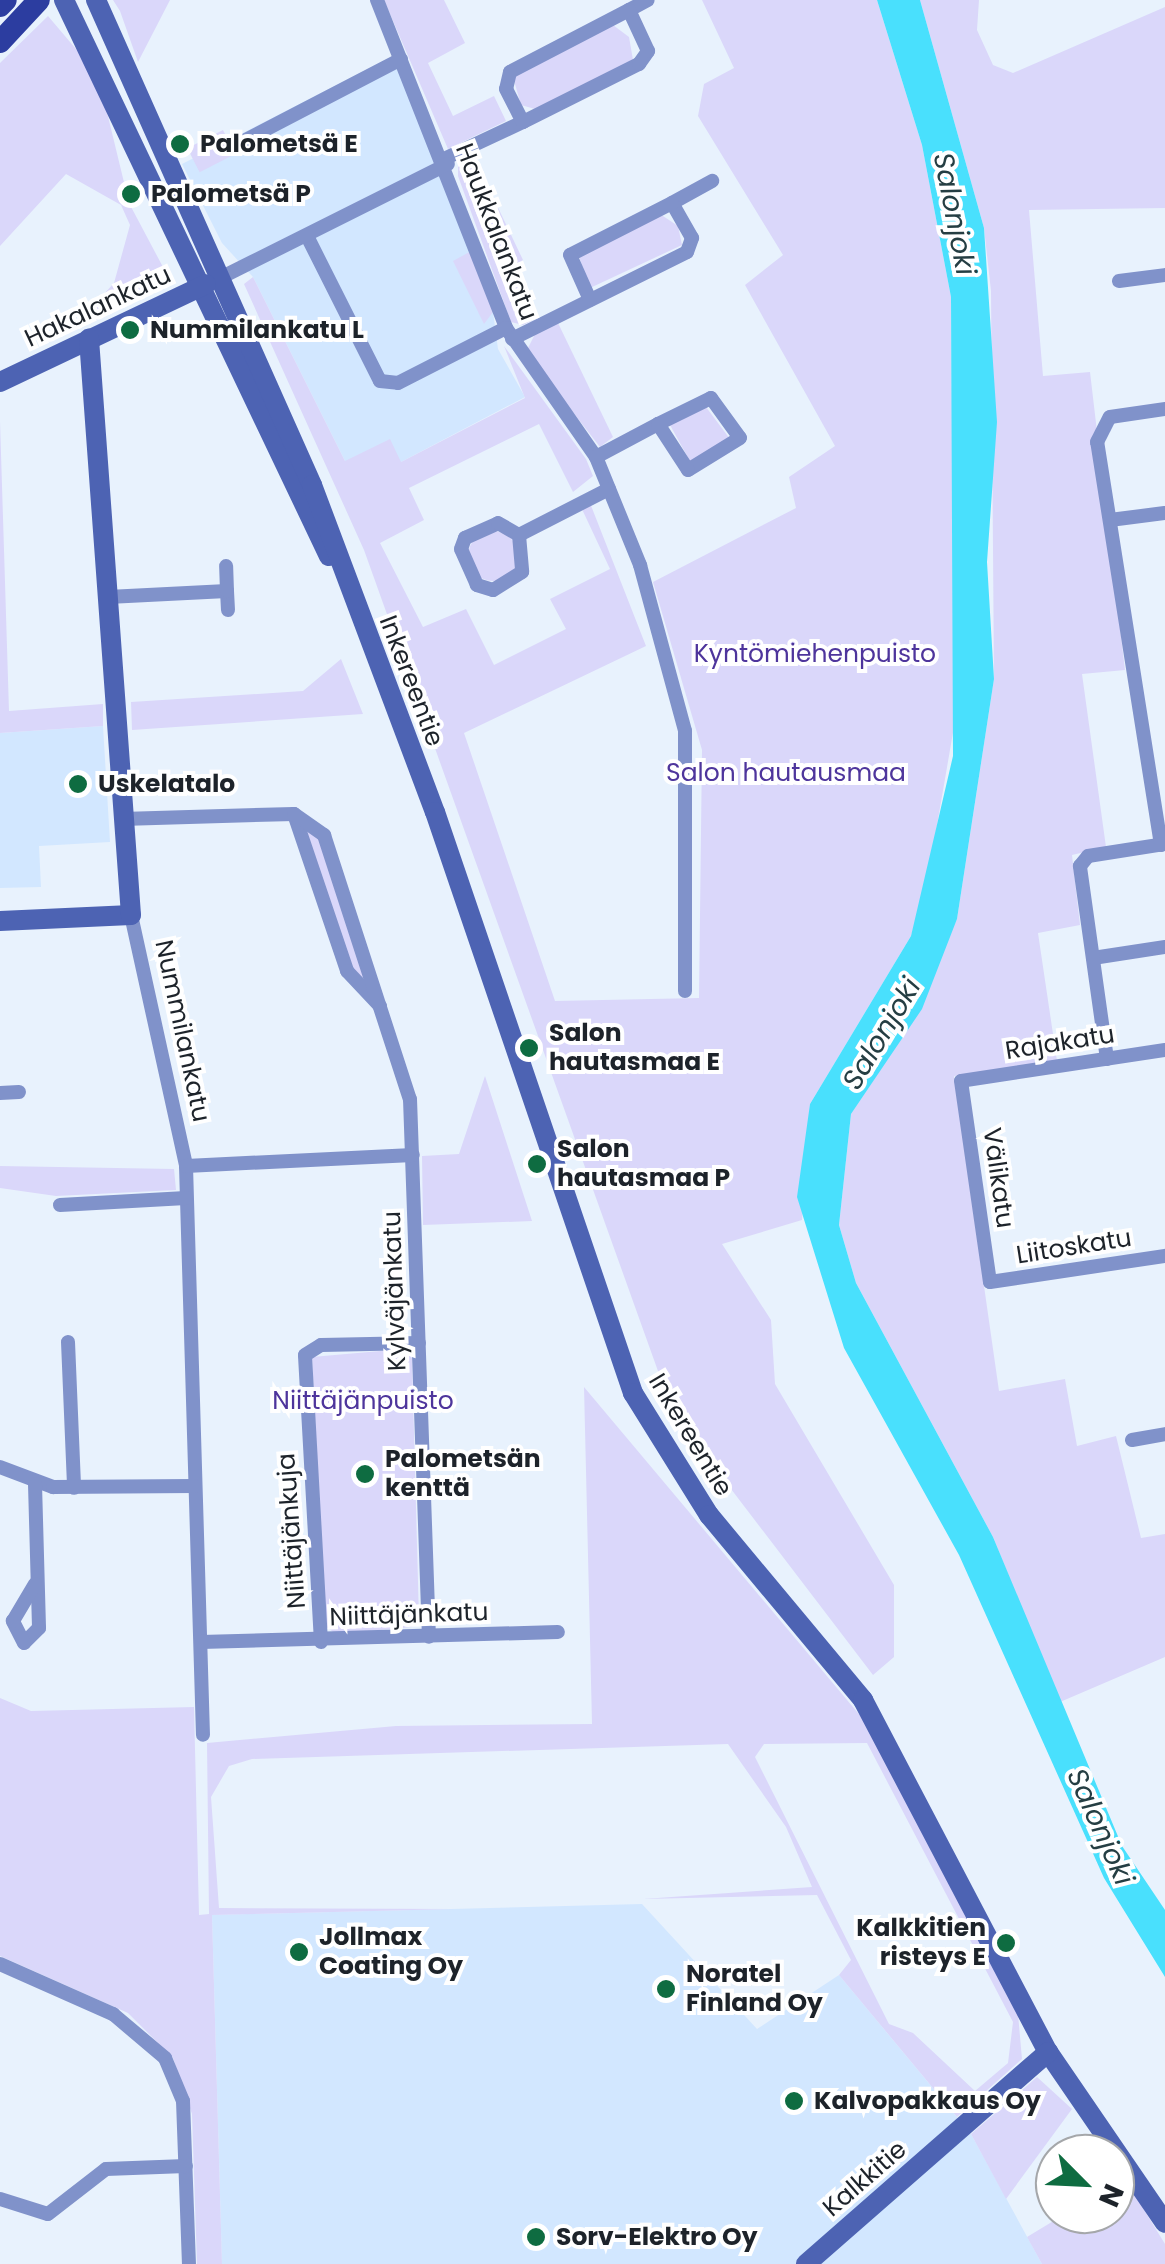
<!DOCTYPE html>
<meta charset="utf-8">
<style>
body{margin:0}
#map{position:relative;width:1165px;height:2264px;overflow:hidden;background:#e8f2fd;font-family:Poppins,sans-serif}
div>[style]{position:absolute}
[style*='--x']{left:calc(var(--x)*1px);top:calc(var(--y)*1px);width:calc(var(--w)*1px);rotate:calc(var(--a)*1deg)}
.built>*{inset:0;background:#d2e7ff}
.green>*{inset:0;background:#dad7fa;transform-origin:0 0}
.round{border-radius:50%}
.water>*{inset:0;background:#49e0fd}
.street>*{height:14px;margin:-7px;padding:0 7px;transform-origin:7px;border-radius:7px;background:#8092ca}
.secondary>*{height:20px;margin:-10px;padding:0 10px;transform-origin:10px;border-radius:10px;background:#4d63b3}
.primary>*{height:22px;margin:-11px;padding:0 11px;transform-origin:11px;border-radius:11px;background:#2c3da0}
.dots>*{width:28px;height:28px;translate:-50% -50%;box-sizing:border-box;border:5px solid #fff;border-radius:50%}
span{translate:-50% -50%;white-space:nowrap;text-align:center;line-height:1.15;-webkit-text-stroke:8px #fff;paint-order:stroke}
.poi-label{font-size:25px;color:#1d232a;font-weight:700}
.left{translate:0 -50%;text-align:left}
.right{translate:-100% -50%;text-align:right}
.street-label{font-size:25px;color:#1d232a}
.park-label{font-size:25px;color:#4e359c}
.water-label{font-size:28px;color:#253e43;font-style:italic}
.north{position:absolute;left:1035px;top:2134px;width:100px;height:100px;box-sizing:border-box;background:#fff;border:2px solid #a5a7aa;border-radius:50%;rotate:114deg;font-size:28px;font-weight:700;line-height:40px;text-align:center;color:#1d232a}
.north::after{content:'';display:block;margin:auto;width:35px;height:45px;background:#0e6c41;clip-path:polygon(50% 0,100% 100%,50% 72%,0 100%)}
</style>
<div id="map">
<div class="built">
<i style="clip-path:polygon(395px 55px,493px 312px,498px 349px,525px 397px,401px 462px,345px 461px,253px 277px,222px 243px,182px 164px)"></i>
<i style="clip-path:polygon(103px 726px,110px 842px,39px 846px,41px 887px,0 888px,0 733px)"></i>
<i style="clip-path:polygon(642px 1904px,757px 2029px,839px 1975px,971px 2134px,1042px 2264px,222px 2264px,212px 1915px)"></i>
</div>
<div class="green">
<i style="clip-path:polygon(113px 0,170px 0,138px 62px,120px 11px)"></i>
<i style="clip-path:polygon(384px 0,444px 0,465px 43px,428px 63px,453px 116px,494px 96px,506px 121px,448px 149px)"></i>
<i style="clip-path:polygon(702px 0,877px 0,922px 145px,951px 297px,955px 721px,927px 883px,911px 936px,810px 1104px,802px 1220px,722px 1244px,771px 1320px,775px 1384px,894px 1585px,894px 1657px,873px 1675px,673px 1413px,364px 550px,244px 284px,253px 277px,345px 461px,390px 439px,401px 462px,525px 398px,504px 346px,586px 459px,593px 476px,573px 492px,539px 424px,409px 488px,424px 520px,380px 543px,423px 627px,466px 609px,494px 665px,566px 629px,550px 599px,610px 569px,581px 507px,590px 503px,646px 646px,464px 733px,555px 1001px,699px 998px,702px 750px,653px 582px,796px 508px,789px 477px,835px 446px,745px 285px,783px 255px,698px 116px,704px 84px,734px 68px)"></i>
<i style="clip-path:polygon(920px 0,979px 0,977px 30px,993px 65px,1013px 73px,1165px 7px,1165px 208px,1029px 210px,1043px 376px,1090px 372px,1125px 670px,1082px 674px,1106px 847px,1072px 855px,1080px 925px,1038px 933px,1057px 1061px,954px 1076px,999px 1391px,1065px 1379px,1077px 1446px,1116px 1436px,1141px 1538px,1165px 1534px,1165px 1657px,1060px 1702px,993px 1537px,856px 1283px,839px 1225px,851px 1114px,901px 1038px,957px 919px,994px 679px,991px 291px,984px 228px)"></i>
<i style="clip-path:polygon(48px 16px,98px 75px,129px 203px,164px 269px,159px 283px,96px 320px,92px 307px,114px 283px,130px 225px,121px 205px,66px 174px,0 246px,0 63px)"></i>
<i style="clip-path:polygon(613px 25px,629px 37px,633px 60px,535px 109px,521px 105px,513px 77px)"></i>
<i style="left:223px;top:130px;width:27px;height:40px;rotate:63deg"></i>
<i style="clip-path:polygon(472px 153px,523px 260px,514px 265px,539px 317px,523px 325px,511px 322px,458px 176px,458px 163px)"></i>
<i style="clip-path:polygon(660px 214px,678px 226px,682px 245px,590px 288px,578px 254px)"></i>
<i style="clip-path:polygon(473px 250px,493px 312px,484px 324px,453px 261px)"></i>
<i style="clip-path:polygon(558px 323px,613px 437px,600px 447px,526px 352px,536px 332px)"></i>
<i style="clip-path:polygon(706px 407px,730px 439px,691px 463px,670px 425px)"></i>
<i style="clip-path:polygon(0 421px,9px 711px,103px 704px,103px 726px,0 733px)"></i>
<i class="round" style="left:468px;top:531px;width:50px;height:50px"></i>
<i style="clip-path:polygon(341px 659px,363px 714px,132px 730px,131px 702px,303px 691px)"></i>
<i style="clip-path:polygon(294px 814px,317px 824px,382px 1008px,356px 984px)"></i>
<i style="clip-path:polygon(485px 1076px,532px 1221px,423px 1225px,422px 1156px,459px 1154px)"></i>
<i style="clip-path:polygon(0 1166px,174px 1169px,176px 1190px,56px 1196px,0 1188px)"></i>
<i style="clip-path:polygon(403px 1349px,412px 1358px,419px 1619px,412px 1627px,336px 1634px,325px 1626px,312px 1357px)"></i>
<i style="clip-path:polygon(evenodd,584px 1387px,863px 1719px,1018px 2014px,1022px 2059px,957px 2117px,839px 1975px,851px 1960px,817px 1895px,643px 1899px,812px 1887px,786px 1827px,728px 1744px,252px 1759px,229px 1766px,211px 1797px,219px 1908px,454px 1909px,212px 1915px,222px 2264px,197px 2264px,192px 2114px,173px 2058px,128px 2013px,0 1956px,0 1698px,31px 1711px,194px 1707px,199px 1915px,209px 1914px,207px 1743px,396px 1726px,592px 1724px,584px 1387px,867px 1743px,1013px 2022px,1008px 2063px,975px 2091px,913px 2033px,889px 2024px,755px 1757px,764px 1744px,867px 1743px)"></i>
<i style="clip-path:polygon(1037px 2077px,1072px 2109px,1006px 2199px,971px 2134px)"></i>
<i style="clip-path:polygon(1124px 2177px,1165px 2244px,1165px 2264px,1042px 2264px,1027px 2237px,1065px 2214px,1115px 2214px,1115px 2183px)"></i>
</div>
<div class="water">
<i style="clip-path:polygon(877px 0,920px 0,984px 228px,997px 422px,987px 562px,994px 679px,957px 919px,922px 1009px,851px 1114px,839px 1225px,856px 1283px,993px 1537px,1122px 1846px,1165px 1910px,1165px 1977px,1104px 1878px,959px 1555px,844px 1348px,797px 1197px,810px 1104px,911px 936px,953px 756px,951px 297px,922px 145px)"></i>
</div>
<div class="street">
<i style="--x:377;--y:0;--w:352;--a:68.5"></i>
<i style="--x:506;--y:328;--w:157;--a:55.1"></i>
<i style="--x:596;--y:457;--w:117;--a:67.8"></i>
<i style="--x:640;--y:565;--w:172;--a:74.8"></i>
<i style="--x:685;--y:731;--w:260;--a:90"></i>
<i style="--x:629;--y:10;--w:21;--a:-28"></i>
<i style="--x:236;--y:145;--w:186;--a:-27.5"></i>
<i style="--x:446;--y:158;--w:85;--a:-25.1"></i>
<i style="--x:523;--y:122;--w:130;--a:-26.6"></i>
<i style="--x:639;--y:64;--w:16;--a:-55"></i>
<i style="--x:648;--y:51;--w:45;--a:-114.9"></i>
<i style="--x:629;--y:10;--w:134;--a:152.5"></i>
<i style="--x:510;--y:72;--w:17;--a:103"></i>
<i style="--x:506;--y:89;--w:37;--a:63"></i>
<i style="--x:672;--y:203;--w:46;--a:-28.8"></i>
<i style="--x:307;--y:236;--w:162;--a:63.3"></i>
<i style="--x:380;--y:381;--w:18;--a:6"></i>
<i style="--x:398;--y:383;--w:121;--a:-27"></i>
<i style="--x:218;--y:279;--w:257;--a:-26.6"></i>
<i style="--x:1119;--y:281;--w:46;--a:-7.4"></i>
<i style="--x:512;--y:339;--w:195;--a:-26.4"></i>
<i style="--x:687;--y:252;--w:15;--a:-70"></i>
<i style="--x:692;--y:238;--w:40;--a:-119.7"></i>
<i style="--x:672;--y:203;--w:114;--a:153"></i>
<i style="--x:570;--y:255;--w:49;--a:66"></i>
<i style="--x:596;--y:457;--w:70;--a:-28"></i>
<i style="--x:658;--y:424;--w:59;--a:-26.1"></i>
<i style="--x:711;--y:398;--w:49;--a:54.1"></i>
<i style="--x:740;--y:438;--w:61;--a:148.4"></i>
<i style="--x:688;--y:470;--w:55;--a:-123.1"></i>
<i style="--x:1110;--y:520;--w:55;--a:-7.3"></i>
<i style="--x:519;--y:535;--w:37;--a:85"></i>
<i style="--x:522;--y:572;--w:34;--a:148"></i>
<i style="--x:493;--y:590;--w:17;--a:-163"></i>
<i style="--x:477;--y:585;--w:39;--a:-114"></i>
<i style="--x:461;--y:549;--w:12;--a:-70"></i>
<i style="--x:465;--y:538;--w:36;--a:-24"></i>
<i style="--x:498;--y:523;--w:24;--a:30"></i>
<i style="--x:519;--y:535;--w:101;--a:-27.1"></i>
<i style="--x:227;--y:591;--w:19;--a:87"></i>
<i style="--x:108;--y:597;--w:119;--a:-2.9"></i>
<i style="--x:227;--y:591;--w:25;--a:-92"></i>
<i style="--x:294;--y:814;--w:166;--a:71.3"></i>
<i style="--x:347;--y:971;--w:48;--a:46.7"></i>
<i style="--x:122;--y:819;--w:172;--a:-1.7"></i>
<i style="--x:294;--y:814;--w:37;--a:35"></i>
<i style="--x:324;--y:835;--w:278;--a:72"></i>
<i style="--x:410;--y:1099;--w:538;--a:87.98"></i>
<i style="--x:1161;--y:845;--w:408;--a:-99"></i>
<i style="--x:1097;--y:442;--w:28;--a:-63"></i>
<i style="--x:1110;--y:417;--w:56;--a:-8.3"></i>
<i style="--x:131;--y:915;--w:257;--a:77.6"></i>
<i style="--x:186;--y:1166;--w:569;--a:88.29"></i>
<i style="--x:1093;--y:958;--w:73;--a:-8.7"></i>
<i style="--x:1165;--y:1050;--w:206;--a:171.4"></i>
<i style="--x:961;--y:1081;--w:203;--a:81.8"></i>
<i style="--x:990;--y:1282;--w:177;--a:-8.5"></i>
<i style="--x:1107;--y:1059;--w:195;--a:-98"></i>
<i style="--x:1080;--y:866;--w:13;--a:-51"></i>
<i style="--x:1088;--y:856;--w:78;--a:-8.9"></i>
<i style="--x:0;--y:1093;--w:19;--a:-3"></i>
<i style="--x:186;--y:1166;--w:227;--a:-2.8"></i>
<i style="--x:60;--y:1205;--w:126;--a:-3.2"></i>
<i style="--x:68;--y:1342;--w:146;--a:87.6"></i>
<i style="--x:1132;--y:1440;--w:34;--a:-10"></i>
<i style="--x:0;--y:1467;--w:57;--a:20.7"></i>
<i style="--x:53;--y:1487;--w:141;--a:-0.4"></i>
<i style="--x:35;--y:1484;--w:144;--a:88.4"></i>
<i style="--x:39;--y:1628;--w:21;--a:135"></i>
<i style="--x:24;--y:1643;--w:25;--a:-117"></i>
<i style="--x:13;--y:1621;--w:43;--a:-59.3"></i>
<i style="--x:201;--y:1642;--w:357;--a:-1.6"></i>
<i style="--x:321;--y:1642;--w:287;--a:-93.2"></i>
<i style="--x:305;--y:1355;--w:19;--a:-32"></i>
<i style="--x:321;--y:1345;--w:98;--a:-1.2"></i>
<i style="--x:0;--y:1964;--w:124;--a:23.9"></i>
<i style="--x:113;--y:2014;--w:68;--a:40.2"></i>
<i style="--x:165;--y:2058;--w:47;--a:67.3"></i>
<i style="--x:183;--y:2101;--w:163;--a:87.9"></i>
<i style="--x:0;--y:2199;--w:50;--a:17.4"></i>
<i style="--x:48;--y:2214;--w:73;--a:-37.8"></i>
<i style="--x:106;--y:2169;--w:80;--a:-2.1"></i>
</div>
<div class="secondary">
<i style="--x:64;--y:0;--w:616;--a:64.52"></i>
<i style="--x:96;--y:0;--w:531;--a:65.99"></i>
<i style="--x:312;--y:485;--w:349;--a:69.4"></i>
<i style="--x:435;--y:812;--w:614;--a:71.18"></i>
<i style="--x:633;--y:1393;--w:144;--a:58.1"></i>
<i style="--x:709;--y:1515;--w:241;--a:50.2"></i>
<i style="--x:863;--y:1700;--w:398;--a:62.3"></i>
<i style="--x:1048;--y:2052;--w:207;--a:55.6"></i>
<i style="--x:0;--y:382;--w:228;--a:-25.4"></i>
<i style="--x:0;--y:921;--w:131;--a:-2.6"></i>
<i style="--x:131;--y:915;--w:578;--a:-94.17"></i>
<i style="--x:806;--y:2264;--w:322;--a:-41.2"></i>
</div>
<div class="primary">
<i style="--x:0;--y:6;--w:8;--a:-45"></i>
<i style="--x:0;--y:42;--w:57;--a:-47.1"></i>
</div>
<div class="dots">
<i style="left:180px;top:144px;background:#0e6c41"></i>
<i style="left:131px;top:194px;background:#0e6c41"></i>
<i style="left:130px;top:330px;background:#0e6c41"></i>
<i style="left:78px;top:784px;background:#0e6c41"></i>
<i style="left:529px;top:1048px;background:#0e6c41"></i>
<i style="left:537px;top:1164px;background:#0e6c41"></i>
<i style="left:365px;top:1474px;background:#0e6c41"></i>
<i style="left:1006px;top:1943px;background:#0e6c41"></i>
<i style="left:299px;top:1952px;background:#0e6c41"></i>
<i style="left:666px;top:1989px;background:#0e6c41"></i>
<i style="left:794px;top:2101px;background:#0e6c41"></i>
<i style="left:536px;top:2237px;background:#0e6c41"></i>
</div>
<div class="poi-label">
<span class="left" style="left:200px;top:144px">Palometsä E</span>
<span class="left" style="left:151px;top:194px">Palometsä P</span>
<span class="left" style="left:150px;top:330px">Nummilankatu L</span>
<span class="left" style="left:98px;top:784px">Uskelatalo</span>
<span class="left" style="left:549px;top:1048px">Salon<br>hautasmaa E</span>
<span class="left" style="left:557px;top:1164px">Salon<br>hautasmaa P</span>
<span class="left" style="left:385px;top:1474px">Palometsän<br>kenttä</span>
<span class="right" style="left:986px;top:1943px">Kalkkitien<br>risteys E</span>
<span class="left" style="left:319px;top:1952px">Jollmax<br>Coating Oy</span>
<span class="left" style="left:686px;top:1989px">Noratel<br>Finland Oy</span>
<span class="left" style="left:814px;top:2101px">Kalvopakkaus Oy</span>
<span class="left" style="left:556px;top:2237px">Sorv-Elektro Oy</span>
</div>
<div class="street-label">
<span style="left:496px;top:232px;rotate:69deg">Haukkalankatu</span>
<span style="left:98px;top:307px;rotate:-25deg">Hakalankatu</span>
<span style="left:411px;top:681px;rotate:69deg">Inkereentie</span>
<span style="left:182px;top:1031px;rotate:78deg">Nummilankatu</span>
<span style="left:1060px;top:1043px;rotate:-9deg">Rajakatu</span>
<span style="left:998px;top:1178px;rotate:82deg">Välikatu</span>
<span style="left:1074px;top:1247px;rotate:-9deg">Liitoskatu</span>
<span style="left:395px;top:1291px;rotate:-92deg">Kylväjänkatu</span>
<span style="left:690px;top:1435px;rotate:59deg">Inkereentie</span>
<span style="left:292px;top:1531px;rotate:-94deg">Niittäjänkuja</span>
<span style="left:409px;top:1615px;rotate:-2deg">Niittäjänkatu</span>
<span style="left:865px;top:2179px;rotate:-41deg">Kalkkitie</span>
</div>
<div class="park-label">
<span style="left:815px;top:654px">Kyntömiehenpuisto</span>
<span style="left:786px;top:773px">Salon hautausmaa</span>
<span style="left:363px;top:1401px">Niittäjänpuisto</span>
</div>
<div class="water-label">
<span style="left:954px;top:214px;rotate:79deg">Salonjoki</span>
<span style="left:882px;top:1034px;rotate:-59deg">Salonjoki</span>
<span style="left:1100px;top:1827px;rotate:66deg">Salonjoki</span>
</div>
<div class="north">N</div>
</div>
